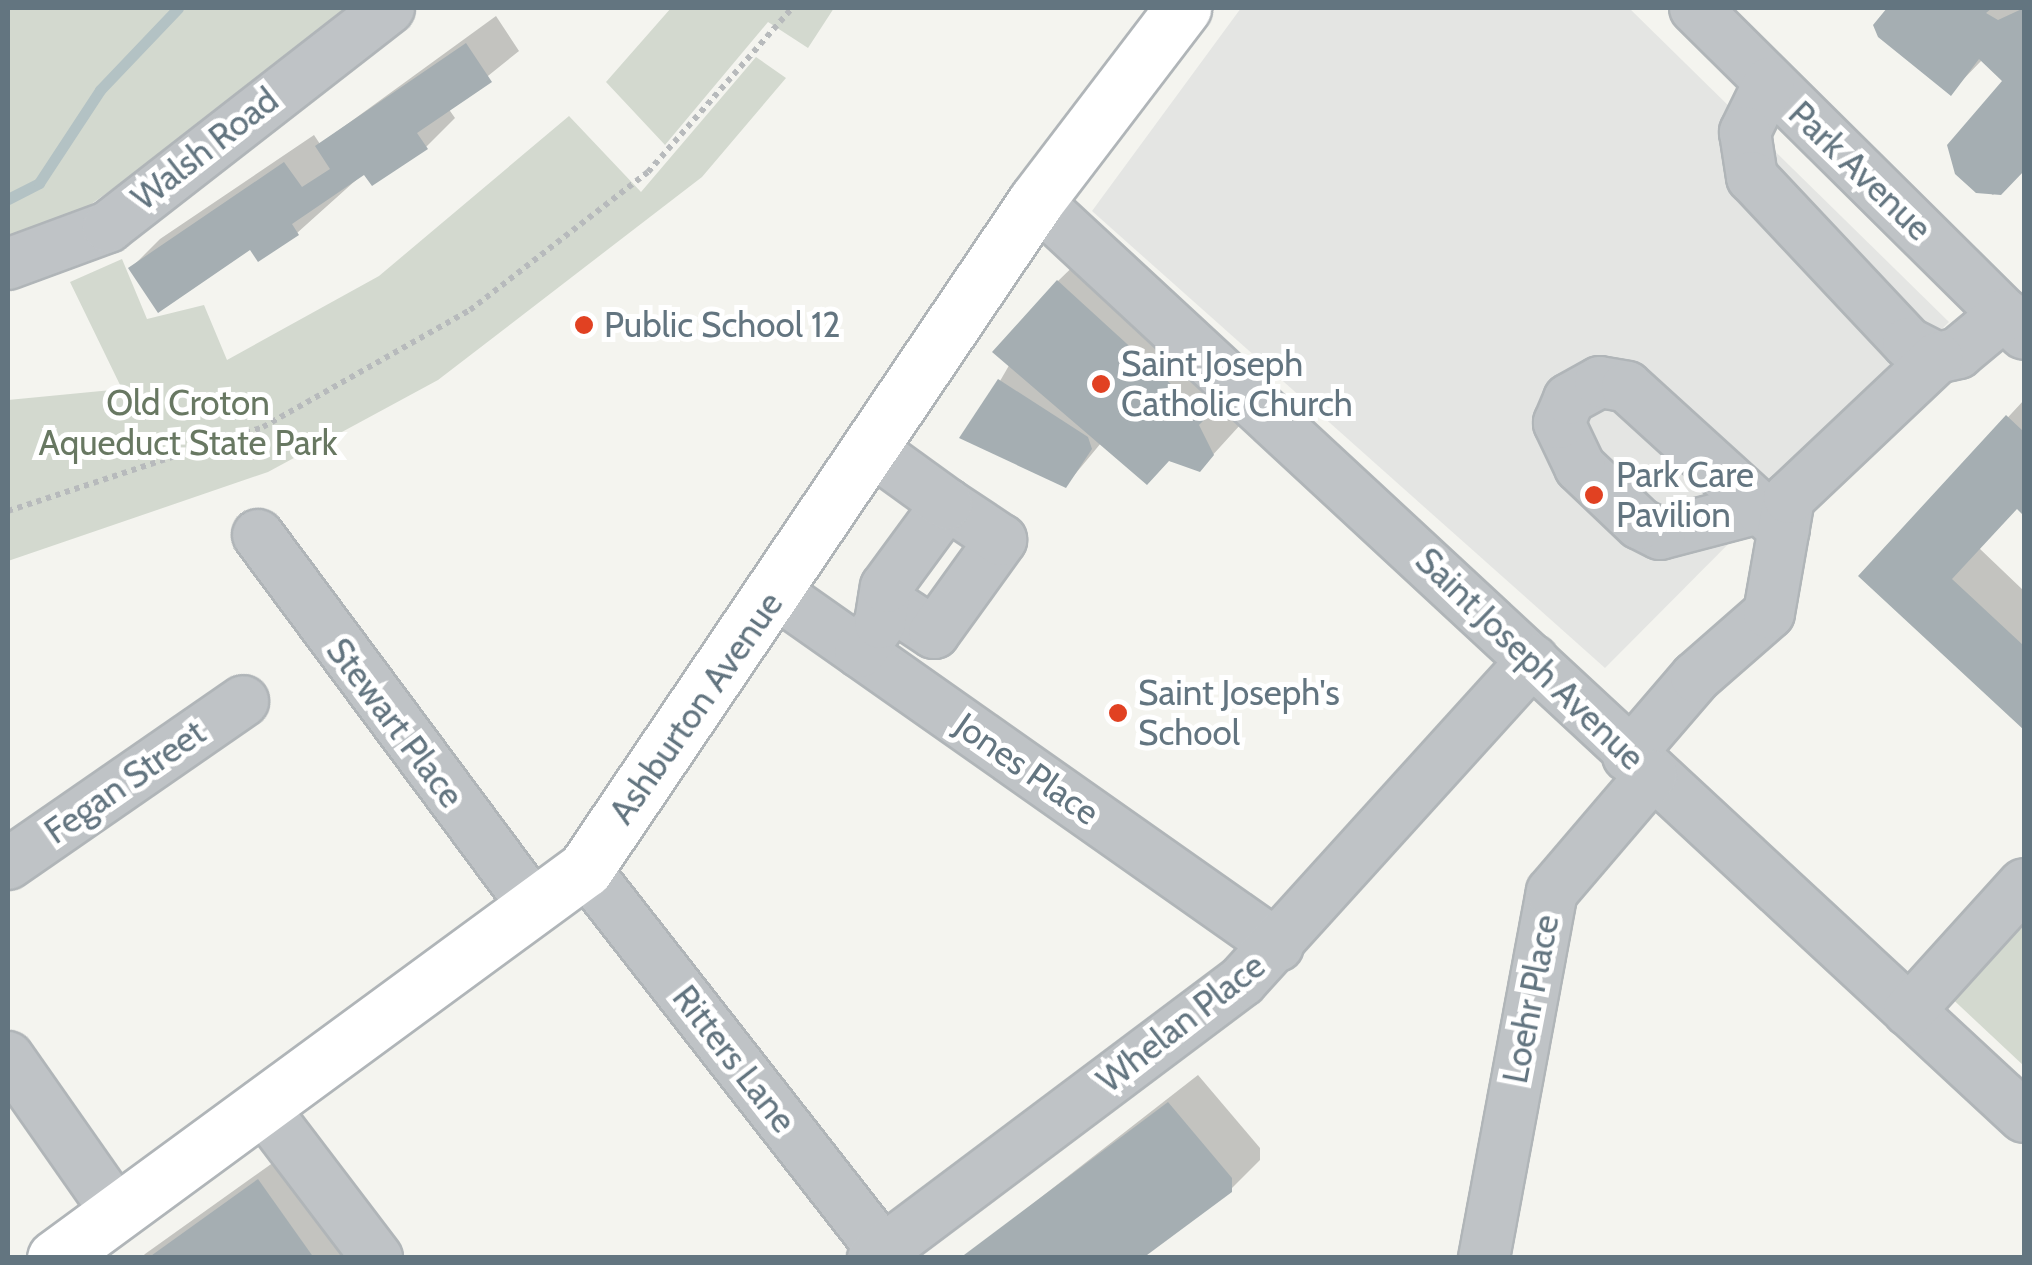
<!DOCTYPE html>
<style>
body{margin:0}
#map{position:relative;width:2032px;height:1265px;overflow:hidden;background:#f4f4ef;font-family:Cabin,sans-serif}
div>[style]{position:absolute}
[style*='--x']{left:calc(var(--x)*1px);top:calc(var(--y)*1px);width:calc(var(--w)*1px);rotate:calc(var(--a)*1deg)}
.built>*{inset:0;background:#e4e5e3}
.green>*{inset:0;background:#d3d9cf}
.shadow>*{inset:0;background:#0003}
.stream>*{height:11px;margin:-5.5px;padding:0 5.5px;transform-origin:5.5px;border-radius:5.5px;background:#b3c2c4}
.building>*{inset:0;background:#a5aeb2}
.path>*{height:6px;margin-top:-3px;transform-origin:0;background:repeating-linear-gradient(90deg,#b7babc 0 5px,transparent 0 10px)}
.roads{filter:drop-shadow(2px 0 #b0b5b8) drop-shadow(-2px 0 #b0b5b8) drop-shadow(0 2px #b0b5b8) drop-shadow(0 -2px #b0b5b8)}
.minor>*{height:50px;margin:-25px;padding:0 25px;transform-origin:25px;border-radius:25px;background:#bfc3c6}
.major>*{height:55px;margin:-27.5px;padding:0 27.5px;transform-origin:27.5px;border-radius:27.5px;background:#fff}
.dots>*{width:28px;height:28px;translate:-50% -50%;box-sizing:border-box;border:5px solid #fff;border-radius:50%}
span{translate:-50% -50%;white-space:nowrap;text-align:center;line-height:1.15;-webkit-text-stroke:10px #fff;paint-order:stroke}
.street-label{font-size:35px;color:#637580}
.poi-label{font-size:35px;color:#637580}
.left{translate:0 -50%;text-align:left}
.park-label{font-size:35px;color:#687862}
.frame{position:absolute;inset:0;border:10px solid #637580;pointer-events:none}
</style>
<div id="map">
<div class="built">
<i style="clip-path:polygon(1241px 8px,1629px 8px,1949px 322px,1605px 668px,1092px 211px)"></i>
</div>
<div class="green">
<i style="clip-path:polygon(8px 8px,364px 8px,8px 264px)"></i>
<i style="clip-path:polygon(671px 8px,834px 8px,808px 48px,768px 22px,665px 145px,606px 82px)"></i>
<i style="clip-path:polygon(756px 57px,786px 78px,702px 177px,438px 380px,268px 472px,8px 561px,8px 400px,122px 389px,70px 282px,122px 259px,147px 319px,204px 305px,227px 360px,379px 276px,569px 116px,641px 192px)"></i>
<i style="clip-path:polygon(2024px 908px,2024px 1066px,1945px 992px)"></i>
</div>
<div class="shadow">
<i style="clip-path:polygon(1890px 8px,2024px 8px,2024px 164px,1993px 195px,1957px 172px,2005px 81px,1983px 59px,1950px 93px,1876px 26px)"></i>
<i style="clip-path:polygon(496px 16px,519px 51px,448px 108px,455px 118px,426px 147px,365px 172px,297px 233px,131px 268px,160px 239px,314px 135px,320px 144px)"></i>
<i style="clip-path:polygon(1087px 253px,1241px 424px,1200px 469px,1101px 443px,1066px 485px,1000px 381px,1058px 281px)"></i>
<i style="clip-path:polygon(2024px 400px,2024px 513px,2018px 507px,1979px 548px,2024px 591px,2024px 726px,1861px 576px)"></i>
<i style="clip-path:polygon(1198px 1075px,1260px 1148px,1260px 1160px,1230px 1190px,963px 1258px)"></i>
<i style="clip-path:polygon(288px 1152px,363px 1258px,141px 1258px,145px 1254px)"></i>
</div>
<div class="stream">
<i style="--x:8;--y:199;--w:35;--a:-27"></i>
<i style="--x:39;--y:183;--w:111;--a:-56.7"></i>
<i style="--x:100;--y:90;--w:113;--a:-46.4"></i>
</div>
<div class="building">
<i style="clip-path:polygon(1887px 8px,1992px 8px,1986px 13px,1998px 20px,2024px 8px,2024px 171px,2001px 195px,1976px 193px,1955px 174px,1947px 145px,2002px 81px,1979px 59px,1951px 96px,1878px 37px,1873px 25px)"></i>
<i style="clip-path:polygon(466px 43px,492px 82px,417px 133px,428px 149px,372px 186px,364px 175px,292px 224px,299px 235px,258px 262px,250px 250px,158px 313px,128px 268px,284px 162px,302px 187px,330px 169px,315px 146px)"></i>
<i style="clip-path:polygon(1057px 280px,1207px 417px,1199px 425px,1214px 455px,1200px 472px,1169px 461px,1147px 485px,992px 352px)"></i>
<i style="clip-path:polygon(998px 379px,1088px 437px,1092px 449px,1066px 488px,959px 438px)"></i>
<i style="clip-path:polygon(2006px 415px,2024px 432px,2024px 516px,2017px 509px,1952px 579px,2024px 646px,2024px 730px,1858px 576px)"></i>
<i style="clip-path:polygon(1168px 1102px,1232px 1178px,1232px 1192px,1143px 1258px,960px 1258px)"></i>
<i style="clip-path:polygon(258px 1179px,314px 1258px,148px 1258px)"></i>
</div>
<div class="path">
<i style="--x:8;--y:511;--w:268;--a:-18.2"></i>
<i style="--x:263;--y:427;--w:238;--a:-29.5"></i>
<i style="--x:470;--y:310;--w:225;--a:-37.8"></i>
<i style="--x:648;--y:172;--w:218;--a:-48.7"></i>
<i style="--x:1171;--y:1258;--w:19;--a:0"></i>
</div>
<div class="roads">
<div class="minor">
<i style="--x:1695;--y:8;--w:463;--a:44.7"></i>
<i style="--x:1769;--y:83;--w:55;--a:116.1"></i>
<i style="--x:1745;--y:132;--w:46;--a:81.2"></i>
<i style="--x:1752;--y:177;--w:228;--a:46.8"></i>
<i style="--x:1908;--y:343;--w:33;--a:27"></i>
<i style="--x:1937;--y:358;--w:22;--a:-13"></i>
<i style="--x:1958;--y:353;--w:61;--a:-39.7"></i>
<i style="--x:1036;--y:201;--w:1347;--a:42.83"></i>
<i style="--x:8;--y:264;--w:107;--a:-20.3"></i>
<i style="--x:108;--y:227;--w:356;--a:-37.9"></i>
<i style="--x:1759;--y:508;--w:102;--a:165.3"></i>
<i style="--x:1660;--y:534;--w:22;--a:-153"></i>
<i style="--x:1640;--y:524;--w:83;--a:-136.5"></i>
<i style="--x:1580;--y:467;--w:49;--a:-115.5"></i>
<i style="--x:1559;--y:423;--w:26;--a:-67"></i>
<i style="--x:1569;--y:399;--w:35;--a:-29"></i>
<i style="--x:1600;--y:382;--w:27;--a:10"></i>
<i style="--x:1627;--y:387;--w:212;--a:42.3"></i>
<i style="--x:258;--y:535;--w:465;--a:53.4"></i>
<i style="--x:775;--y:592;--w:615;--a:35.14"></i>
<i style="--x:884;--y:600;--w:60;--a:33.4"></i>
<i style="--x:934;--y:633;--w:115;--a:-54.2"></i>
<i style="--x:1001;--y:540;--w:65;--a:-146.3"></i>
<i style="--x:860;--y:652;--w:35;--a:-55"></i>
<i style="--x:880;--y:623;--w:36;--a:-81"></i>
<i style="--x:886;--y:587;--w:103;--a:-53.7"></i>
<i style="--x:947;--y:504;--w:94;--a:-144.1"></i>
<i style="--x:1628;--y:756;--w:104;--a:-49.3"></i>
<i style="--x:1696;--y:677;--w:97;--a:-41.2"></i>
<i style="--x:1769;--y:613;--w:117;--a:-80.1"></i>
<i style="--x:1789;--y:498;--w:204;--a:-43.4"></i>
<i style="--x:8;--y:864;--w:286;--a:-34.7"></i>
<i style="--x:585;--y:869;--w:484;--a:52"></i>
<i style="--x:1909;--y:1011;--w:171;--a:-47.8"></i>
<i style="--x:8;--y:1057;--w:187;--a:55"></i>
<i style="--x:261;--y:1105;--w:192;--a:52.8"></i>
<i style="--x:873;--y:1258;--w:461;--a:-36.9"></i>
<i style="--x:1242;--y:981;--w:433;--a:-47.8"></i>
<i style="--x:1484;--y:1258;--w:372;--a:-79.5"></i>
<i style="--x:1552;--y:892;--w:153;--a:-49.5"></i>
</div>
<div class="major">
<i style="--x:55;--y:1258;--w:657;--a:-36.28"></i>
<i style="--x:585;--y:869;--w:806;--a:-55.97"></i>
<i style="--x:1036;--y:201;--w:243;--a:-52.7"></i>
</div>
</div>
<div class="dots">
<i style="left:584px;top:325px;background:#e14122"></i>
<i style="left:1101px;top:384px;background:#e14122"></i>
<i style="left:1594px;top:495px;background:#e14122"></i>
<i style="left:1118px;top:713px;background:#e14122"></i>
</div>
<div class="street-label">
<span style="left:205px;top:149px;rotate:-38deg">Walsh Road</span>
<span style="left:1860px;top:171px;rotate:44deg">Park Avenue</span>
<span style="left:1530px;top:659px;rotate:44deg">Saint Joseph Avenue</span>
<span style="left:696px;top:708px;rotate:-55deg">Ashburton Avenue</span>
<span style="left:395px;top:723px;rotate:53deg">Stewart Place</span>
<span style="left:1027px;top:769px;rotate:35deg">Jones Place</span>
<span style="left:125px;top:782px;rotate:-35deg">Fegan Street</span>
<span style="left:1531px;top:999px;rotate:-79deg">Loehr Place</span>
<span style="left:1181px;top:1023px;rotate:-38deg">Whelan Place</span>
<span style="left:734px;top:1059px;rotate:52deg">Ritters Lane</span>
</div>
<div class="poi-label">
<span class="left" style="left:604px;top:325px">Public School 12</span>
<span class="left" style="left:1121px;top:384px">Saint Joseph<br>Catholic Church</span>
<span class="left" style="left:1616px;top:495px">Park Care<br>Pavilion</span>
<span class="left" style="left:1138px;top:713px">Saint Joseph's<br>School</span>
</div>
<div class="park-label">
<span style="left:188px;top:423px">Old Croton<br>Aqueduct State Park</span>
</div>
<div class="frame"></div>
</div>
